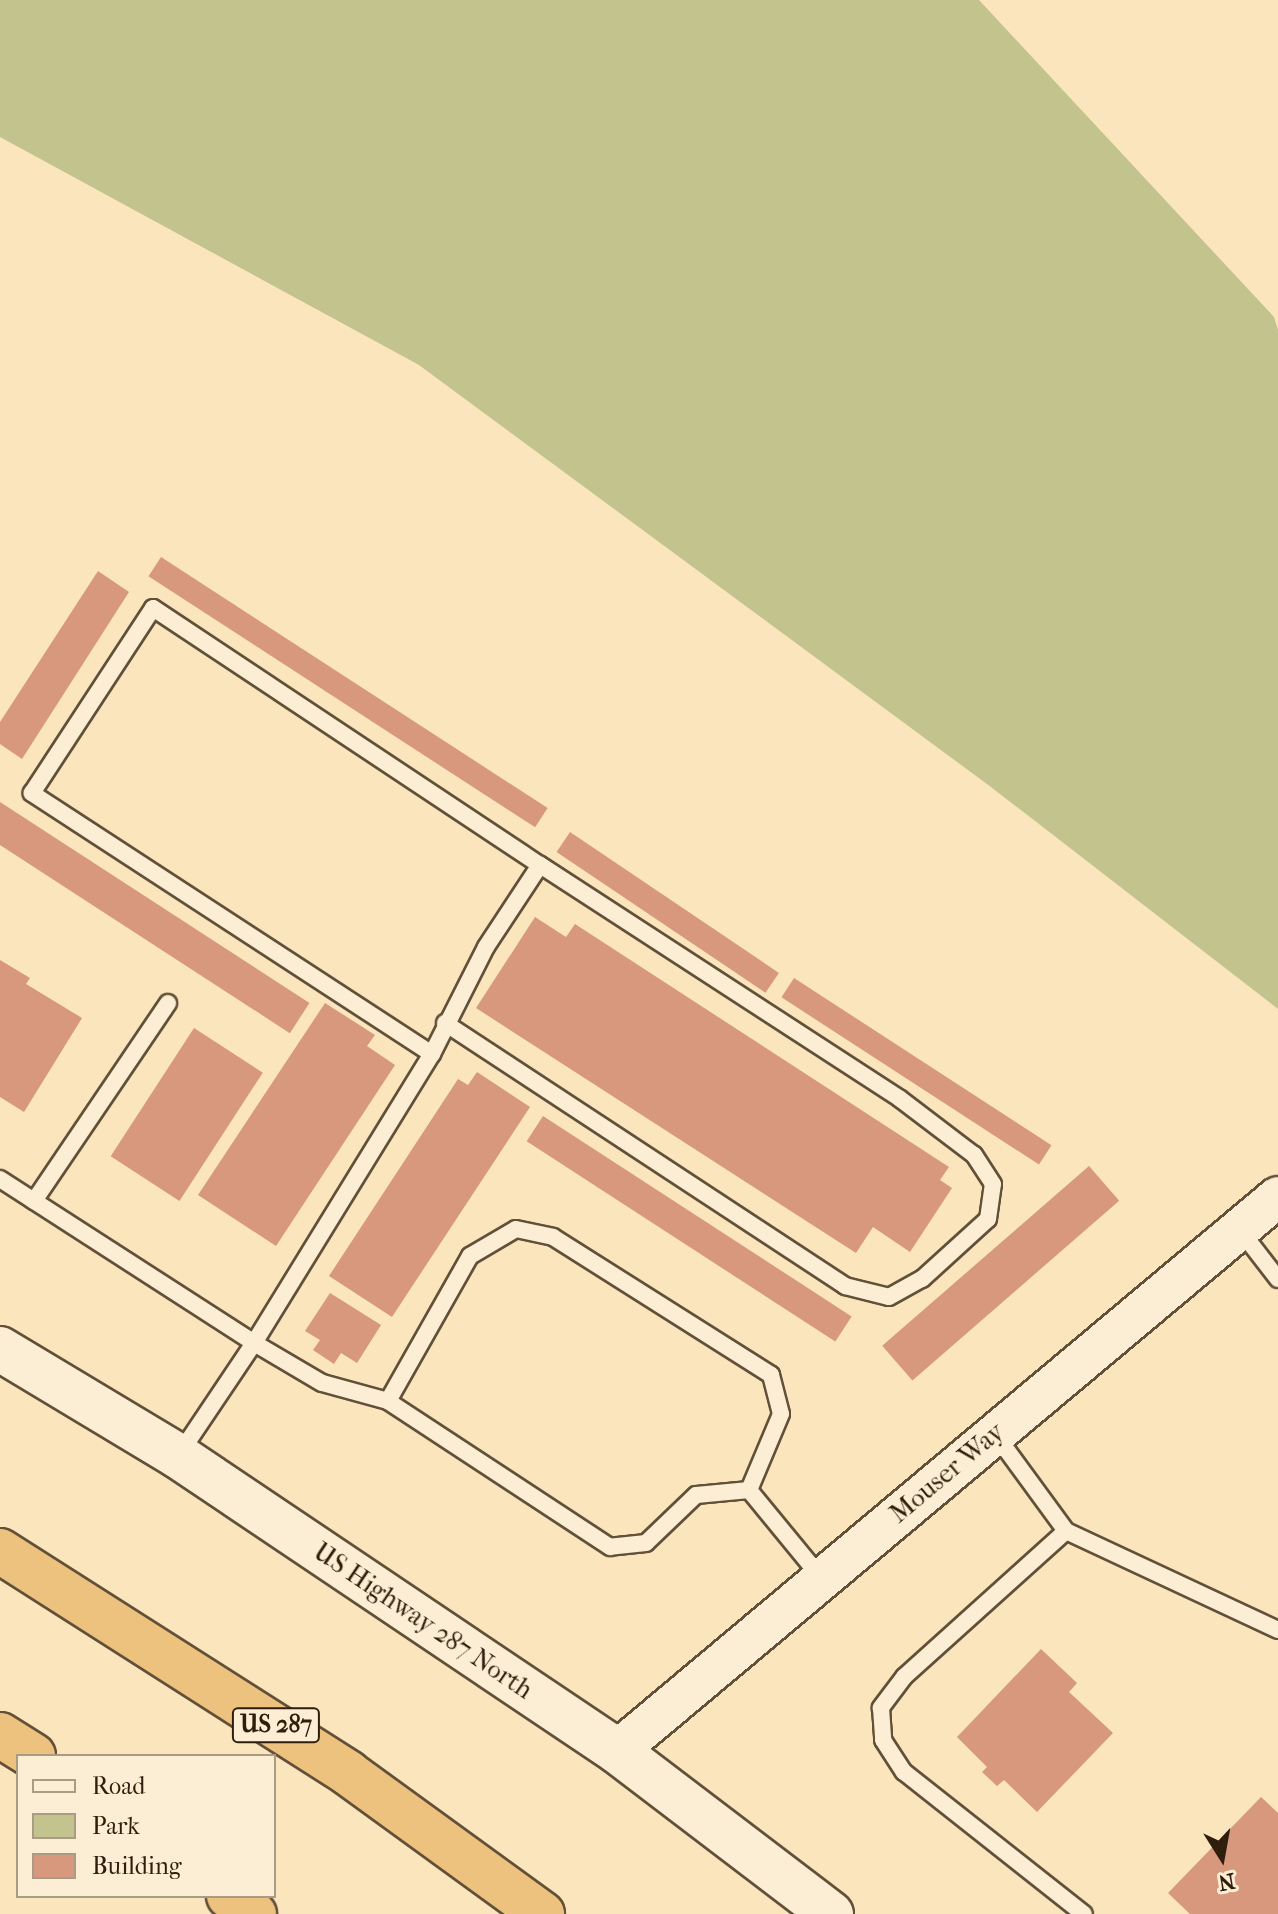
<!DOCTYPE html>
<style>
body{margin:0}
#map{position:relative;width:1278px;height:1914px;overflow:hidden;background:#fae5bd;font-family:"IM FELL French Canon",serif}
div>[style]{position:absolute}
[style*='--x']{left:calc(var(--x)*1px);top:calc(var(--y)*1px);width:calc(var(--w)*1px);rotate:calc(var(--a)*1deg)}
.green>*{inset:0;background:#c3c38d}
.building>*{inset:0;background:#d7987e;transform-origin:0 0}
.roads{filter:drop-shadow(2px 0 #625039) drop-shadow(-2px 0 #625039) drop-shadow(0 2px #625039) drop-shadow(0 -2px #625039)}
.service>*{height:16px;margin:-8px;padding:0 8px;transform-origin:8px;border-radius:8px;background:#fceed4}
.tertiary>*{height:40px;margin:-20px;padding:0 20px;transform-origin:20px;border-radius:20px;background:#fceed4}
.secondary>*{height:44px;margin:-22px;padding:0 22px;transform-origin:22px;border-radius:22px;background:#fceed4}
.motorway>*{height:44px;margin:-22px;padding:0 22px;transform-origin:22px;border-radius:22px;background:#edc27e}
span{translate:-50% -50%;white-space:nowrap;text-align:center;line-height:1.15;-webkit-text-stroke:8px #fceed4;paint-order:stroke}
.shield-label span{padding:2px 6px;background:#fceed4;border:2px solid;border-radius:6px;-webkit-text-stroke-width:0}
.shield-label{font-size:24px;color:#2f1e0d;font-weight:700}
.street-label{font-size:26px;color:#2f1e0d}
.legend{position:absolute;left:16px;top:1754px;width:260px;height:144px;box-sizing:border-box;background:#fceed4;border:2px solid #aa9b84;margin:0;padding:10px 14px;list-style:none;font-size:24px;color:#2f1e0d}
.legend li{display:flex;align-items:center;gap:16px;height:40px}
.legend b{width:40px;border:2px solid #aa9b84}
.north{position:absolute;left:1182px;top:1818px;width:80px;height:80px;-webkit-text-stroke:6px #fceed4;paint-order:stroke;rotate:169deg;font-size:22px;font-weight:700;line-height:32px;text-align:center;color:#2f1e0d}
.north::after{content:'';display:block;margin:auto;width:28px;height:36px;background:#2f1e0d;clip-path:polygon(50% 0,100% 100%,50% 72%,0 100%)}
</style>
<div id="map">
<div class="green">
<i style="clip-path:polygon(0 0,979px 0,1274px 317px,1278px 330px,1278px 1009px,991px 787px,419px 365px,0 137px)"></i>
</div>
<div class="building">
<i style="left:161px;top:557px;width:461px;height:23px;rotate:33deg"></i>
<i style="clip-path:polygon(98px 571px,129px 592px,22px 759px,0 744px,0 722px)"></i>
<i style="left:0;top:802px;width:369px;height:36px;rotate:33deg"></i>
<i style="left:570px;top:832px;width:252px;height:24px;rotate:34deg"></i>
<i style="clip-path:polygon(535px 917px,566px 937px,575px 924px,949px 1167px,940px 1180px,952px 1188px,910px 1252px,873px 1227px,856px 1253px,476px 1008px)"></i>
<i style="clip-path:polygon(0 960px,30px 978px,26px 984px,82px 1018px,24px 1112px,0 1097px)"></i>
<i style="left:794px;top:978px;width:307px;height:23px;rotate:33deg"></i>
<i style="clip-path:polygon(325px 1003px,375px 1035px,367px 1046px,395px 1065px,276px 1246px,198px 1195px)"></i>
<i style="left:194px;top:1028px;width:82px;height:153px;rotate:33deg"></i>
<i style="clip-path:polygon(477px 1072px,530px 1107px,392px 1317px,329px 1276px,458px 1079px,468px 1085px)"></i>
<i style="left:543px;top:1116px;width:368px;height:30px;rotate:33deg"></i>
<i style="left:1089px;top:1166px;width:46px;height:274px;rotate:49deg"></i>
<i style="clip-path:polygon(330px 1293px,381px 1325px,357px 1363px,341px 1353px,334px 1364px,313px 1350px,320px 1340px,305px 1331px)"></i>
<i style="clip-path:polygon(1041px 1649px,1077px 1683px,1069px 1692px,1113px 1733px,1037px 1812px,1004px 1780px,997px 1786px,982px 1772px,987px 1767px,957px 1737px)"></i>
<i style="clip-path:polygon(1261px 1797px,1278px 1813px,1278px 1914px,1190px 1914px,1168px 1893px)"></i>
</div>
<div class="roads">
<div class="service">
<i style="--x:445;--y:1023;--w:479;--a:33.3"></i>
<i style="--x:845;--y:1286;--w:45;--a:14"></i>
<i style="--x:889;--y:1297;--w:38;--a:-29"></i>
<i style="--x:922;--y:1279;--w:89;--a:-42.3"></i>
<i style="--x:988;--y:1219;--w:35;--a:-82"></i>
<i style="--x:993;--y:1184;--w:35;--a:-123"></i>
<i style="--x:974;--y:1155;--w:94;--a:-142.8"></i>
<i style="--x:899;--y:1098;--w:428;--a:-147"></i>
<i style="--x:0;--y:1179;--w:302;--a:32.8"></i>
<i style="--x:254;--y:1343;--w:136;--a:123.9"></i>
<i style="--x:34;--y:1201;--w:239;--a:-55.9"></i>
<i style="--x:1240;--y:1230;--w:62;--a:52.2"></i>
<i style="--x:388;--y:1401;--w:68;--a:-164.7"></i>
<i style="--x:322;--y:1383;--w:79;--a:-149.5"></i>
<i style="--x:254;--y:1343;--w:339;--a:-58.4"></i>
<i style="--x:432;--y:1054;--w:478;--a:-146.9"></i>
<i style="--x:32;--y:793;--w:221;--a:-56.8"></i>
<i style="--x:153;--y:608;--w:465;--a:33.6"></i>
<i style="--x:540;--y:865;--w:98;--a:123.4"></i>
<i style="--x:486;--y:947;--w:120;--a:116.8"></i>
<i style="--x:995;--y:1434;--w:120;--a:53.8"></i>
<i style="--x:1066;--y:1531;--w:234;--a:25"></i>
<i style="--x:749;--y:1490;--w:53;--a:174.6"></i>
<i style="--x:696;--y:1495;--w:69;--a:136.2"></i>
<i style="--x:646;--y:1543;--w:36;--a:174"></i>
<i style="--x:610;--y:1547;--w:266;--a:-146.7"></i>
<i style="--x:388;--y:1401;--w:167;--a:-60.5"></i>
<i style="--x:470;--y:1256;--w:53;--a:-30.4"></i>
<i style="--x:516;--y:1229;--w:38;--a:12"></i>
<i style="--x:553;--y:1237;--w:258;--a:32.3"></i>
<i style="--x:771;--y:1375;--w:40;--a:75.6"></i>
<i style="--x:781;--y:1414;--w:82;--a:112.8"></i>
<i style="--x:749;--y:1490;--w:115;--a:50.6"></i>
<i style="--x:1066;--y:1531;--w:218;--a:138"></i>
<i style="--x:904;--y:1677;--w:39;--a:127"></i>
<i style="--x:881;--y:1708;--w:32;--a:86"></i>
<i style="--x:883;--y:1740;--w:38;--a:57"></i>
<i style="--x:904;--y:1772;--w:229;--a:38.3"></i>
</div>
<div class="tertiary">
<i style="--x:617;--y:1751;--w:862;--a:-39.97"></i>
</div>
<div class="secondary">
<i style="--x:0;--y:1349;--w:208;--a:31"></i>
<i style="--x:178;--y:1456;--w:529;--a:33.9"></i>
<i style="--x:617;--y:1751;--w:269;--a:37.3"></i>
</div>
<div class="motorway">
<i style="--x:0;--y:1551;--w:413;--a:32.5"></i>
<i style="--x:348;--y:1773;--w:240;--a:36"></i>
<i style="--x:0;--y:1735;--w:39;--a:32"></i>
<i style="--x:229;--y:1896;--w:31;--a:36"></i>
</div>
</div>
<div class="shield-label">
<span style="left:276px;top:1725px">US 287</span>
</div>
<div class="street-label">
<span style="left:947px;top:1473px;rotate:-40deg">Mouser Way</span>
<span style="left:423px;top:1621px;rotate:34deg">US Highway 287 North</span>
</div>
<ul class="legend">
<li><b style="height:10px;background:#fceed4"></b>Road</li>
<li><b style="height:22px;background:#c3c38d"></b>Park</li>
<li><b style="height:22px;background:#d7987e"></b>Building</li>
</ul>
<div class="north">N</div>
</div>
